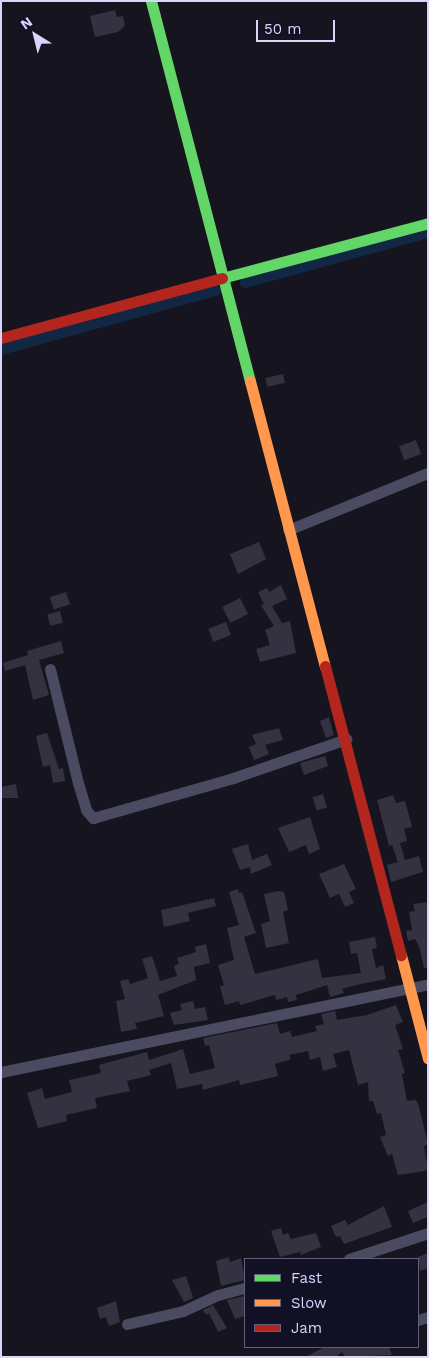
<!DOCTYPE html>
<style>
body{margin:0}
#map{position:relative;width:429px;height:1358px;overflow:hidden;background:#16141f;font-family:"Work Sans",sans-serif}
div>[style]{position:absolute}
[style*='--x']{left:calc(var(--x)*1px);top:calc(var(--y)*1px);width:calc(var(--w)*1px);rotate:calc(var(--a)*1deg)}
.canal>*{height:11px;margin:-5.5px;padding:0 5.5px;transform-origin:5.5px;border-radius:5.5px;background:#112743}
.building>*{inset:0;background:#343241;transform-origin:0 0}
.street>*{height:11px;margin:-5.5px;padding:0 5.5px;transform-origin:5.5px;border-radius:5.5px;background:#4a4a60}
.fast>*{height:11px;margin:-5.5px;padding:0 5.5px;transform-origin:5.5px;border-radius:5.5px;background:#63d668}
.slow>*{height:11px;margin:-5.5px;padding:0 5.5px;transform-origin:5.5px;border-radius:5.5px;background:#ff974d}
.jam>*{height:11px;margin:-5.5px;padding:0 5.5px;transform-origin:5.5px;border-radius:5.5px;background:#b3261e}
span{translate:-50% -50%;white-space:nowrap;text-align:center;line-height:1.15;-webkit-text-stroke:4px #121024;paint-order:stroke}
.frame{position:absolute;inset:0;border:2px solid #d7d5fc;pointer-events:none}
.legend{position:absolute;left:244px;top:1258px;width:175px;height:90px;box-sizing:border-box;background:#121024;border:1px solid #615f7a;margin:0;padding:6px 9px;list-style:none;font-size:15px;color:#d7d5fc}
.legend li{display:flex;align-items:center;gap:10px;height:25px}
.legend b{width:25px;border:1px solid #615f7a}
.north{position:absolute;left:10px;top:10px;width:50px;height:50px;-webkit-text-stroke:4px #121024;paint-order:stroke;rotate:324deg;font-size:14px;font-weight:700;line-height:20px;text-align:center;color:#d7d5fc}
.north::after{content:'';display:block;margin:auto;width:18px;height:22px;background:#d7d5fc;clip-path:polygon(50% 0,100% 100%,50% 72%,0 100%)}
.scale{position:absolute;left:256px;top:20px;width:79px;height:22px;box-sizing:border-box;border:2px solid #d7d5fc;border-top:0;padding-left:6px;font-size:15px;line-height:18px;white-space:nowrap;color:#d7d5fc;-webkit-text-stroke:4px #121024;paint-order:stroke}
</style>
<div id="map">
<div class="canal">
<i style="--x:245;--y:282;--w:190;--a:-15.3"></i>
<i style="--x:1;--y:349;--w:222;--a:-15.4"></i>
</div>
<div class="building">
<i style="clip-path:polygon(115px 10px,117px 17px,123px 16px,125px 26px,118px 32px,95px 37px,90px 16px)"></i>
<i style="left:283px;top:374px;width:9px;height:18px;rotate:77deg"></i>
<i style="left:416px;top:440px;width:15px;height:18px;rotate:70deg"></i>
<i style="clip-path:polygon(259px 542px,266px 559px,238px 574px,230px 554px)"></i>
<i style="clip-path:polygon(281px 585px,287px 599px,272px 606px,282px 623px,290px 621px,296px 653px,260px 662px,256px 649px,270px 645px,265px 630px,274px 626px,261px 605px,264px 604px,258px 592px,267px 588px,269px 592px)"></i>
<i style="left:66px;top:592px;width:13px;height:17px;rotate:72deg"></i>
<i style="left:240px;top:598px;width:18px;height:20px;rotate:63deg"></i>
<i style="left:60px;top:611px;width:12px;height:13px;rotate:76deg"></i>
<i style="left:226px;top:622px;width:14px;height:19px;rotate:69deg"></i>
<i style="clip-path:polygon(61px 641px,64px 653px,39px 660px,49px 695px,33px 700px,25px 665px,5px 671px,3px 663px,28px 655px,27px 651px)"></i>
<i style="clip-path:polygon(329px 717px,334px 735px,326px 738px,320px 721px)"></i>
<i style="clip-path:polygon(279px 728px,283px 740px,265px 745px,269px 754px,254px 760px,249px 747px,256px 744px,252px 735px)"></i>
<i style="clip-path:polygon(47px 733px,59px 769px,63px 768px,65px 781px,53px 783px,50px 765px,43px 767px,36px 736px)"></i>
<i style="clip-path:polygon(325px 756px,328px 766px,304px 775px,300px 763px)"></i>
<i style="clip-path:polygon(16px 784px,18px 798px,1px 798px,1px 787px)"></i>
<i style="left:323px;top:794px;width:14px;height:11px;rotate:73deg"></i>
<i style="clip-path:polygon(393px 795px,396px 803px,405px 801px,412px 827px,404px 829px,407px 841px,400px 843px,405px 860px,419px 856px,423px 872px,391px 882px,387px 865px,398px 862px,392px 845px,389px 846px,377px 800px)"></i>
<i style="clip-path:polygon(310px 817px,320px 849px,309px 854px,306px 845px,289px 852px,278px 828px)"></i>
<i style="clip-path:polygon(248px 844px,252px 860px,267px 854px,272px 865px,251px 874px,250px 867px,240px 870px,232px 849px)"></i>
<i style="clip-path:polygon(344px 864px,356px 889px,349px 892px,354px 903px,345px 907px,339px 894px,330px 898px,319px 874px)"></i>
<i style="clip-path:polygon(238px 889px,239px 893px,242px 892px,256px 933px,244px 937px,255px 974px,318px 959px,322px 978px,361px 973px,357px 953px,351px 954px,349px 942px,375px 937px,377px 948px,372px 949px,376px 968px,383px 965px,386px 979px,356px 985px,342px 989px,344px 993px,330px 997px,327px 985px,296px 995px,297px 1000px,288px 1002px,287px 997px,276px 1000px,275px 995px,240px 1005px,239px 1001px,225px 1005px,220px 987px,224px 985px,218px 965px,234px 960px,227px 928px,239px 925px,229px 892px)"></i>
<i style="clip-path:polygon(278px 891px,284px 892px,288px 910px,283px 912px,289px 943px,266px 948px,261px 924px,270px 921px,264px 894px)"></i>
<i style="clip-path:polygon(214px 898px,216px 906px,188px 913px,190px 921px,164px 927px,161px 910px)"></i>
<i style="clip-path:polygon(428px 902px,428px 968px,424px 968px,419px 946px,415px 939px,408px 941px,406px 931px,412px 930px,409px 912px,415px 911px,413px 904px)"></i>
<i style="clip-path:polygon(206px 944px,210px 963px,194px 967px,196px 980px,158px 995px,164px 1016px,135px 1023px,137px 1029px,121px 1032px,116px 1001px,125px 999px,120px 981px,128px 979px,130px 984px,148px 978px,142px 959px,152px 956px,160px 981px,177px 976px,174px 966px,179px 964px,177px 958px,196px 952px,195px 947px)"></i>
<i style="clip-path:polygon(193px 1001px,195px 1009px,205px 1007px,208px 1020px,174px 1025px,170px 1013px,182px 1010px,180px 1004px)"></i>
<i style="clip-path:polygon(396px 1005px,403px 1022px,395px 1025px,403px 1049px,398px 1050px,405px 1073px,402px 1074px,407px 1101px,415px 1100px,418px 1103px,428px 1144px,424px 1146px,428px 1170px,419px 1172px,398px 1175px,392px 1154px,388px 1156px,380px 1137px,386px 1135px,381px 1113px,377px 1114px,373px 1101px,369px 1101px,368px 1082px,358px 1085px,349px 1050px,333px 1054px,337px 1067px,323px 1071px,320px 1057px,310px 1060px,308px 1051px,289px 1055px,291px 1059px,275px 1064px,278px 1076px,240px 1085px,239px 1080px,203px 1090px,202px 1084px,177px 1089px,171px 1063px,149px 1070px,151px 1075px,127px 1081px,130px 1091px,95px 1098px,97px 1108px,66px 1115px,67px 1121px,38px 1128px,27px 1093px,42px 1088px,45px 1099px,72px 1092px,69px 1080px,101px 1073px,99px 1065px,147px 1052px,149px 1060px,183px 1049px,190px 1074px,215px 1068px,209px 1045px,205px 1046px,203px 1038px,277px 1023px,280px 1034px,290px 1031px,292px 1037px,317px 1031px,315px 1026px,324px 1024px,321px 1014px,335px 1011px,337px 1020px,367px 1015px)"></i>
<i style="clip-path:polygon(428px 1202px,428px 1217px,413px 1223px,408px 1211px)"></i>
<i style="clip-path:polygon(384px 1206px,392px 1227px,344px 1244px,340px 1236px,336px 1237px,331px 1226px,345px 1220px,348px 1225px)"></i>
<i style="clip-path:polygon(281px 1228px,283px 1235px,288px 1233px,291px 1239px,316px 1233px,321px 1247px,301px 1255px,300px 1252px,280px 1257px,271px 1231px)"></i>
<i style="clip-path:polygon(428px 1253px,428px 1268px,420px 1271px,418px 1257px)"></i>
<i style="clip-path:polygon(229px 1257px,230px 1262px,241px 1258px,245px 1280px,221px 1286px,216px 1261px)"></i>
<i style="clip-path:polygon(186px 1276px,193px 1298px,184px 1302px,172px 1280px)"></i>
<i style="clip-path:polygon(245px 1296px,245px 1316px,235px 1319px,227px 1300px)"></i>
<i style="clip-path:polygon(116px 1301px,120px 1322px,109px 1326px,106px 1317px,100px 1319px,97px 1308px)"></i>
<i style="clip-path:polygon(213px 1305px,227px 1328px,218px 1332px,209px 1313px,206px 1315px,203px 1310px)"></i>
<i style="clip-path:polygon(325px 1347px,389px 1347px,392px 1355px,345px 1357px,342px 1352px,336px 1357px,305px 1357px)"></i>
</div>
<div class="street">
<i style="--x:288;--y:530;--w:151;--a:-22.2"></i>
<i style="--x:50;--y:669;--w:117;--a:76.2"></i>
<i style="--x:78;--y:783;--w:28;--a:73"></i>
<i style="--x:86;--y:810;--w:11;--a:49"></i>
<i style="--x:93;--y:818;--w:146;--a:-15.9"></i>
<i style="--x:233;--y:778;--w:120;--a:-19"></i>
<i style="--x:1;--y:1072;--w:436;--a:-11.6"></i>
<i style="--x:349;--y:1259;--w:83;--a:-18.2"></i>
<i style="--x:418;--y:1320;--w:10;--a:-17"></i>
<i style="--x:127;--y:1324;--w:57;--a:-13.1"></i>
<i style="--x:183;--y:1311;--w:38;--a:-25"></i>
<i style="--x:218;--y:1295;--w:28;--a:-15"></i>
</div>
<div class="fast">
<i style="--x:151;--y:1;--w:393;--a:75.4"></i>
<i style="--x:222;--y:278;--w:213;--a:-14.9"></i>
</div>
<div class="slow">
<i style="--x:250;--y:381;--w:295;--a:75.3"></i>
<i style="--x:401;--y:955;--w:107;--a:75.4"></i>
</div>
<div class="jam">
<i style="--x:1;--y:338;--w:229;--a:-15.2"></i>
<i style="--x:325;--y:666;--w:299;--a:75.3"></i>
</div>
<div class="frame"></div>
<ul class="legend">
<li><b style="height:6px;background:#63d668"></b>Fast</li>
<li><b style="height:6px;background:#ff974d"></b>Slow</li>
<li><b style="height:6px;background:#b3261e"></b>Jam</li>
</ul>
<div class="north">N</div>
<div class="scale">50 m</div>
</div>
